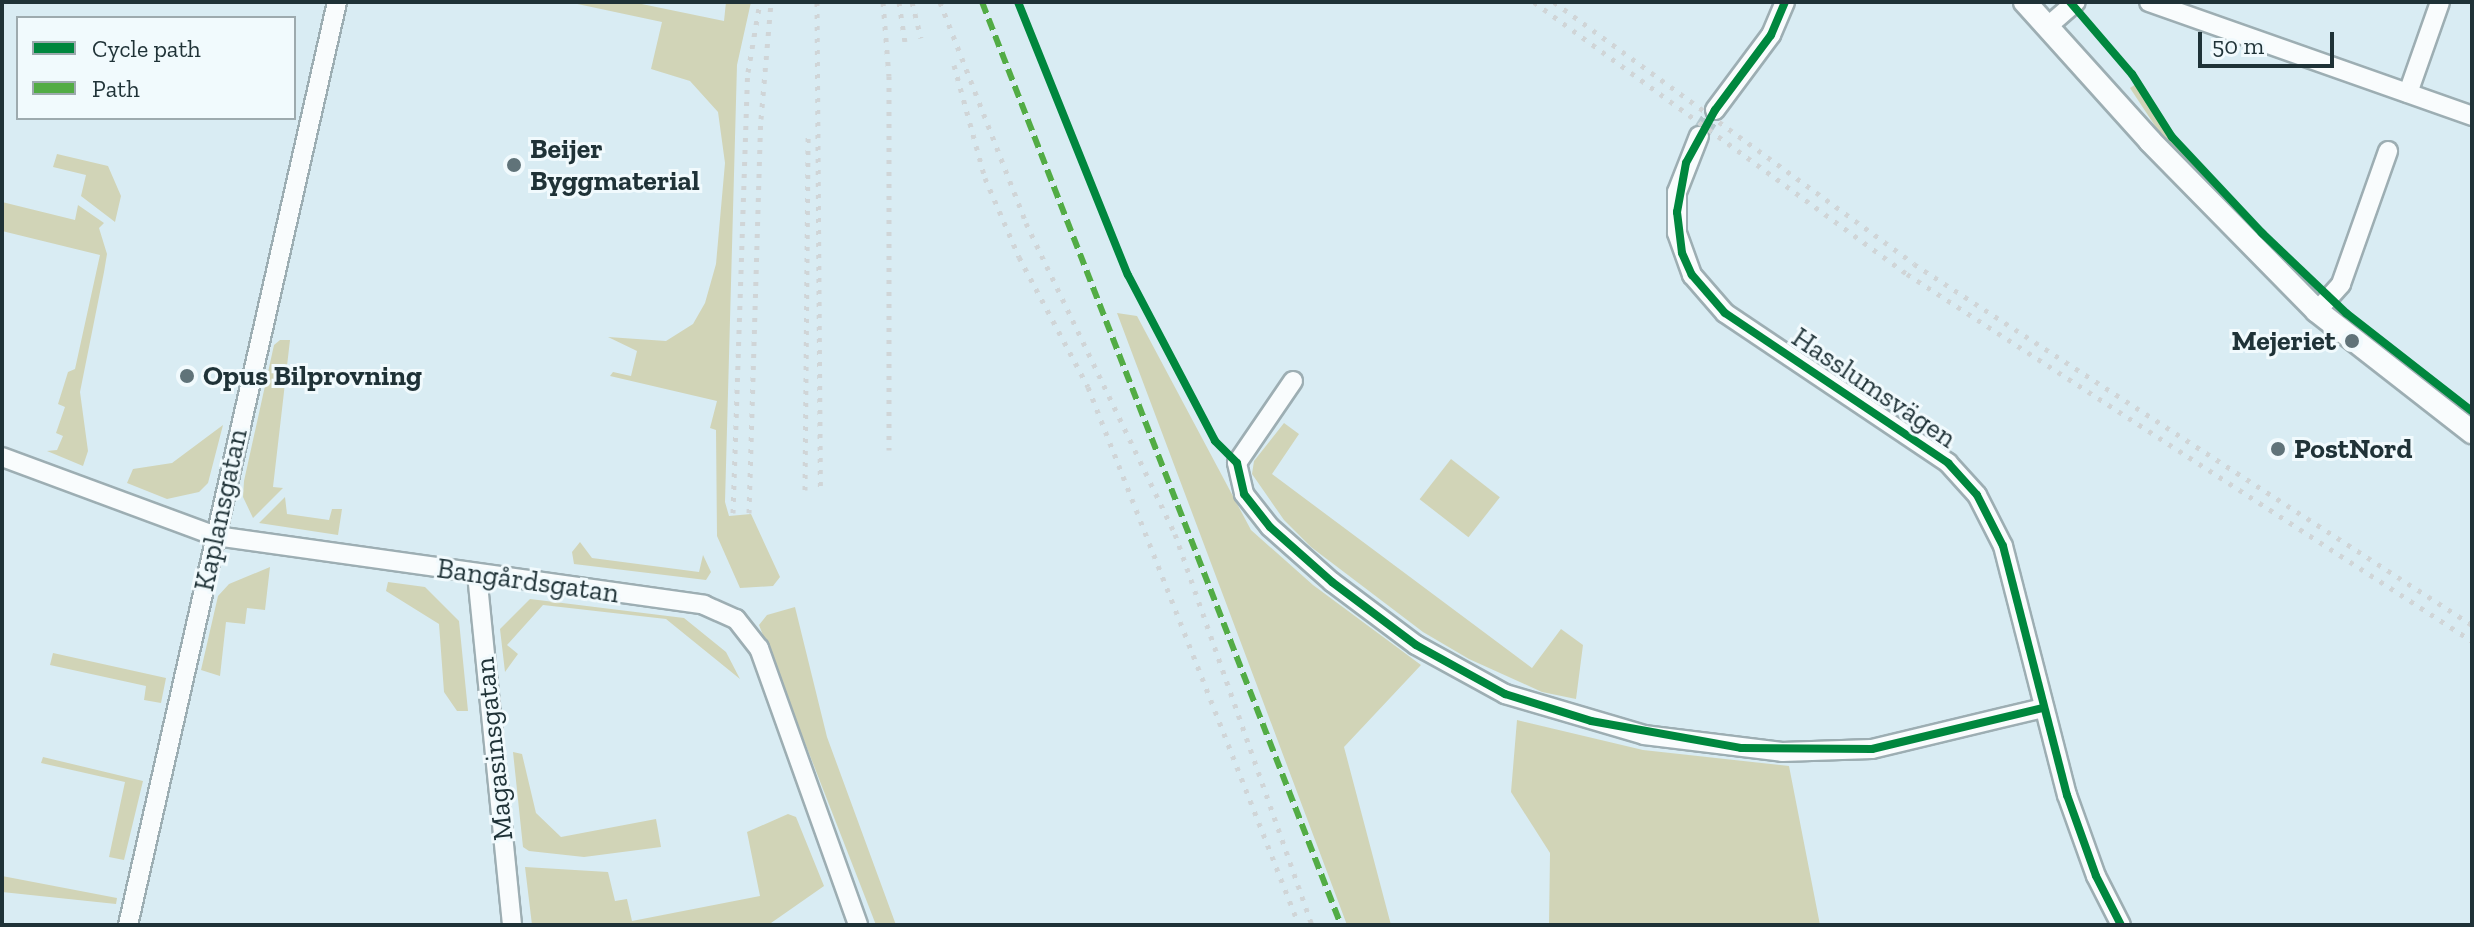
<!DOCTYPE html>
<meta charset="utf-8">
<style>
body{margin:0}
#map{position:relative;width:2474px;height:927px;overflow:hidden;background:#d9ecf3;font-family:"Zilla Slab",serif}
div>[style]{position:absolute}
[style*='--x']{left:calc(var(--x)*1px);top:calc(var(--y)*1px);width:calc(var(--w)*1px);rotate:calc(var(--a)*1deg)}
.green>*{inset:0;background:#d1d4b7;transform-origin:0 0}
.minor-tunnel>*{height:18px;margin-top:-9px;transform-origin:0;background:repeating-linear-gradient(90deg,#b4c7cd 0 18px,transparent 0 27px)}
.roads{filter:drop-shadow(2px 0 #9daeb3) drop-shadow(-2px 0 #9daeb3) drop-shadow(0 2px #9daeb3) drop-shadow(0 -2px #9daeb3)}
.minor>*{height:18px;margin:-9px;padding:0 9px;transform-origin:9px;border-radius:9px;background:#f9fcfd}
.tertiary>*{height:22px;margin:-11px;padding:0 11px;transform-origin:11px;border-radius:11px;background:#f9fcfd}
.rail>*{height:5px;margin-top:-2.5px;transform-origin:0;background:repeating-linear-gradient(90deg,#d0d5d7 0 4px,transparent 0 12px)}
.quiet>*{height:6px;margin-top:-3px;transform-origin:0;background:repeating-linear-gradient(90deg,#52ac45 0 12px,transparent 0 18px)}
.cycleway>*{height:8px;margin:-4px;padding:0 4px;transform-origin:4px;border-radius:4px;background:#00873e}
.dots>*{width:22px;height:22px;translate:-50% -50%;box-sizing:border-box;border:4px solid #f1fafd;border-radius:50%}
span{translate:-50% -50%;white-space:nowrap;text-align:center;line-height:1.15;-webkit-text-stroke:6px #f1fafd;paint-order:stroke}
.poi-label{font-size:28px;color:#1f3237;font-weight:700}
.left{translate:0 -50%;text-align:left}
.right{translate:-100% -50%;text-align:right}
.street-label{font-size:28px;color:#1f3237}
.frame{position:absolute;inset:0;border:4px solid #1f3237;pointer-events:none}
.legend{position:absolute;left:16px;top:16px;width:280px;height:104px;box-sizing:border-box;background:#f1fafd;border:2px solid #9daaae;margin:0;padding:10px 14px;list-style:none;font-size:24px;color:#1f3237}
.legend li{display:flex;align-items:center;gap:16px;height:40px}
.legend b{width:40px;border:2px solid #9daaae}
.scale{position:absolute;left:2198px;top:32px;width:136px;height:36px;box-sizing:border-box;border:4px solid #1f3237;border-top:0;padding-left:10px;font-size:24px;line-height:28px;white-space:nowrap;color:#1f3237;-webkit-text-stroke:6px #f1fafd;paint-order:stroke}
</style>
<div id="map">
<div class="green">
<i style="clip-path:polygon(568px 2px,632px 2px,724px 21px,726px 2px,751px 2px,737px 65px,725px 502px,729px 516px,751px 514px,780px 577px,773px 586px,740px 588px,717px 536px,716px 430px,710px 428px,717px 401px,610px 376px,613px 372px,631px 376px,637px 351px,608px 337px,666px 341px,693px 324px,705px 303px,716px 264px,725px 163px,718px 112px,690px 81px,651px 69px,662px 22px)"></i>
<i style="clip-path:polygon(2136px 84px,2165px 132px,2255px 234px,2165px 141px,2130px 88px)"></i>
<i style="clip-path:polygon(57px 154px,108px 166px,121px 196px,115px 222px,81px 196px,86px 175px,53px 167px)"></i>
<i style="clip-path:polygon(2px 202px,75px 220px,78px 205px,104px 223px,99px 228px,107px 254px,104px 272px,80px 392px,88px 451px,83px 466px,47px 451px,57px 450px,63px 436px,56px 433px,65px 407px,58px 404px,68px 372px,75px 369px,100px 255px,2px 231px)"></i>
<i style="clip-path:polygon(1117px 313px,1137px 316px,1251px 530px,1313px 585px,1421px 665px,1344px 747px,1391px 925px,1347px 925px)"></i>
<i style="clip-path:polygon(280px 340px,290px 340px,273px 487px,283px 488px,253px 518px,243px 497px,244px 481px,274px 345px)"></i>
<i style="clip-path:polygon(1284px 423px,1299px 434px,1272px 474px,1532px 668px,1561px 629px,1583px 645px,1576px 699px,1542px 692px,1469px 659px,1423px 632px,1311px 547px,1284px 520px,1252px 474px,1254px 461px)"></i>
<i style="clip-path:polygon(223px 425px,208px 483px,199px 492px,167px 499px,127px 483px,133px 469px,172px 463px)"></i>
<i style="left:1451px;top:459px;width:62px;height:51px;rotate:38deg"></i>
<i style="clip-path:polygon(285px 497px,287px 514px,329px 520px,332px 509px,342px 509px,338px 535px,259px 523px)"></i>
<i style="clip-path:polygon(580px 542px,592px 558px,699px 572px,703px 555px,711px 572px,706px 580px,574px 564px,572px 552px)"></i>
<i style="clip-path:polygon(270px 567px,265px 610px,247px 608px,245px 624px,226px 622px,220px 676px,201px 670px,218px 596px,229px 584px)"></i>
<i style="clip-path:polygon(388px 582px,425px 587px,459px 621px,468px 711px,457px 711px,444px 692px,439px 624px,386px 591px)"></i>
<i style="clip-path:polygon(530px 599px,684px 618px,726px 652px,740px 679px,666px 619px,543px 605px,507px 645px,518px 654px,505px 672px,500px 629px)"></i>
<i style="clip-path:polygon(795px 607px,827px 737px,896px 925px,876px 925px,759px 625px,767px 615px)"></i>
<i style="clip-path:polygon(53px 653px,166px 678px,161px 703px,144px 700px,146px 686px,50px 665px)"></i>
<i style="clip-path:polygon(1517px 720px,1643px 750px,1789px 766px,1820px 925px,1549px 925px,1550px 853px,1511px 792px)"></i>
<i style="clip-path:polygon(513px 752px,522px 754px,536px 813px,561px 837px,656px 819px,661px 847px,584px 857px,529px 851px,523px 847px)"></i>
<i style="clip-path:polygon(43px 757px,143px 781px,124px 860px,109px 857px,125px 782px,41px 763px)"></i>
<i style="clip-path:polygon(788px 814px,796px 817px,824px 886px,771px 923px,532px 925px,525px 867px,608px 872px,615px 901px,627px 899px,632px 921px,760px 896px,747px 832px)"></i>
<i style="clip-path:polygon(2px 876px,117px 898px,116px 904px,2px 892px)"></i>
</div>
<div class="minor-tunnel">
<i style="--x:1699;--y:136;--w:31;--a:-58"></i>
</div>
<div class="roads">
<div class="minor">
<i style="--x:2149;--y:2;--w:343;--a:19.4"></i>
<i style="--x:2047;--y:27;--w:38;--a:-41"></i>
<i style="--x:2408;--y:93;--w:96;--a:-70.6"></i>
<i style="--x:1715;--y:110;--w:94;--a:-53.3"></i>
<i style="--x:1771;--y:35;--w:36;--a:-67"></i>
<i style="--x:1699;--y:136;--w:60;--a:111.4"></i>
<i style="--x:1677;--y:192;--w:41;--a:90"></i>
<i style="--x:1677;--y:233;--w:45;--a:70.3"></i>
<i style="--x:1692;--y:275;--w:50;--a:49"></i>
<i style="--x:1725;--y:313;--w:269;--a:33.9"></i>
<i style="--x:1948;--y:463;--w:43;--a:47.8"></i>
<i style="--x:1977;--y:495;--w:57;--a:63"></i>
<i style="--x:2003;--y:546;--w:257;--a:75.6"></i>
<i style="--x:2067;--y:795;--w:86;--a:70.3"></i>
<i style="--x:2096;--y:876;--w:55;--a:63"></i>
<i style="--x:2317;--y:311;--w:36;--a:-48"></i>
<i style="--x:2341;--y:284;--w:141;--a:-70.5"></i>
<i style="--x:1293;--y:381;--w:99;--a:124.3"></i>
<i style="--x:1237;--y:463;--w:32;--a:77"></i>
<i style="--x:1244;--y:494;--w:42;--a:51.8"></i>
<i style="--x:1270;--y:527;--w:83;--a:41.6"></i>
<i style="--x:1332;--y:582;--w:105;--a:36.9"></i>
<i style="--x:1416;--y:645;--w:102;--a:28.8"></i>
<i style="--x:1505;--y:694;--w:145;--a:16.4"></i>
<i style="--x:1644;--y:735;--w:139;--a:7"></i>
<i style="--x:1782;--y:752;--w:90;--a:-1.9"></i>
<i style="--x:1872;--y:749;--w:176;--a:-13.5"></i>
<i style="--x:2;--y:457;--w:228;--a:20.3"></i>
<i style="--x:216;--y:536;--w:493;--a:8"></i>
<i style="--x:704;--y:605;--w:35;--a:24"></i>
<i style="--x:736;--y:619;--w:37;--a:52"></i>
<i style="--x:759;--y:648;--w:294;--a:70.3"></i>
<i style="--x:477;--y:574;--w:353;--a:84.3"></i>
<i style="--x:128;--y:925;--w:946;--a:-77.24"></i>
</div>
<div class="tertiary">
<i style="--x:2025;--y:2;--w:187;--a:48"></i>
<i style="--x:2150;--y:141;--w:238;--a:45.5"></i>
<i style="--x:2317;--y:311;--w:197;--a:38"></i>
</div>
</div>
<div class="rail">
<i style="--x:817;--y:2;--w:488;--a:89.6"></i>
<i style="--x:883;--y:2;--w:74;--a:85.4"></i>
<i style="--x:889;--y:76;--w:374;--a:90"></i>
<i style="--x:899;--y:2;--w:40;--a:81.5"></i>
<i style="--x:912;--y:2;--w:37;--a:76"></i>
<i style="--x:940;--y:2;--w:237;--a:68.7"></i>
<i style="--x:1026;--y:223;--w:345;--a:64.4"></i>
<i style="--x:1175;--y:534;--w:414;--a:70.7"></i>
<i style="--x:1534;--y:2;--w:462;--a:36.1"></i>
<i style="--x:1907;--y:274;--w:674;--a:33.01"></i>
<i style="--x:1554;--y:2;--w:445;--a:36"></i>
<i style="--x:1914;--y:264;--w:665;--a:32.9"></i>
<i style="--x:954;--y:65;--w:117;--a:74.7"></i>
<i style="--x:985;--y:178;--w:86;--a:66.7"></i>
<i style="--x:1019;--y:257;--w:147;--a:62"></i>
<i style="--x:1088;--y:387;--w:578;--a:68.59"></i>
<i style="--x:805;--y:490;--w:356;--a:-89.5"></i>
<i style="--x:733;--y:513;--w:441;--a:-88.1"></i>
<i style="--x:748;--y:72;--w:71;--a:-80.3"></i>
<i style="--x:749;--y:513;--w:394;--a:-88.3"></i>
<i style="--x:761;--y:119;--w:117;--a:-85.1"></i>
</div>
<div class="quiet">
<i style="--x:982;--y:2;--w:990;--a:68.75"></i>
</div>
<div class="cycleway">
<i style="--x:1018;--y:2;--w:294;--a:68.1"></i>
<i style="--x:1128;--y:275;--w:187;--a:62.3"></i>
<i style="--x:1215;--y:441;--w:31;--a:45"></i>
<i style="--x:1237;--y:463;--w:32;--a:77"></i>
<i style="--x:1244;--y:494;--w:42;--a:51.8"></i>
<i style="--x:1270;--y:527;--w:83;--a:41.6"></i>
<i style="--x:1332;--y:582;--w:105;--a:36.9"></i>
<i style="--x:1416;--y:645;--w:102;--a:28.8"></i>
<i style="--x:1505;--y:694;--w:90;--a:17.4"></i>
<i style="--x:1591;--y:721;--w:152;--a:10.2"></i>
<i style="--x:1741;--y:748;--w:131;--a:0.4"></i>
<i style="--x:1872;--y:749;--w:176;--a:-13.5"></i>
<i style="--x:1785;--y:2;--w:36;--a:113"></i>
<i style="--x:1771;--y:35;--w:94;--a:126.7"></i>
<i style="--x:1715;--y:110;--w:60;--a:118.7"></i>
<i style="--x:1686;--y:163;--w:50;--a:100.4"></i>
<i style="--x:1677;--y:212;--w:41;--a:83"></i>
<i style="--x:1682;--y:253;--w:24;--a:66"></i>
<i style="--x:1692;--y:275;--w:50;--a:49"></i>
<i style="--x:1725;--y:313;--w:269;--a:33.9"></i>
<i style="--x:1948;--y:463;--w:43;--a:47.8"></i>
<i style="--x:1977;--y:495;--w:57;--a:63"></i>
<i style="--x:2003;--y:546;--w:257;--a:75.6"></i>
<i style="--x:2067;--y:795;--w:86;--a:70.3"></i>
<i style="--x:2096;--y:876;--w:55;--a:63"></i>
<i style="--x:2070;--y:2;--w:95;--a:49.3"></i>
<i style="--x:2132;--y:74;--w:75;--a:57.6"></i>
<i style="--x:2172;--y:137;--w:132;--a:46.8"></i>
<i style="--x:2262;--y:233;--w:116;--a:43.6"></i>
<i style="--x:2346;--y:313;--w:160;--a:37.9"></i>
</div>
<div class="dots">
<i style="left:514px;top:165px;background:#607379"></i>
<i style="left:2352px;top:341px;background:#607379"></i>
<i style="left:187px;top:376px;background:#607379"></i>
<i style="left:2278px;top:449px;background:#607379"></i>
</div>
<div class="poi-label">
<span class="left" style="left:530px;top:165px">Beijer<br>Byggmaterial</span>
<span class="right" style="left:2336px;top:341px">Mejeriet</span>
<span class="left" style="left:203px;top:376px">Opus Bilprovning</span>
<span class="left" style="left:2294px;top:449px">PostNord</span>
</div>
<div class="street-label">
<span style="left:1874px;top:388px;rotate:34deg">Hasslumsvägen</span>
<span style="left:221px;top:510px;rotate:-78deg">Kaplansgatan</span>
<span style="left:528px;top:581px;rotate:8deg">Bangårdsgatan</span>
<span style="left:494px;top:749px;rotate:-96deg">Magasinsgatan</span>
</div>
<div class="frame"></div>
<ul class="legend">
<li><b style="height:10px;background:#00873e"></b>Cycle path</li>
<li><b style="height:10px;background:#52ac45"></b>Path</li>
</ul>
<div class="scale">50 m</div>
</div>
